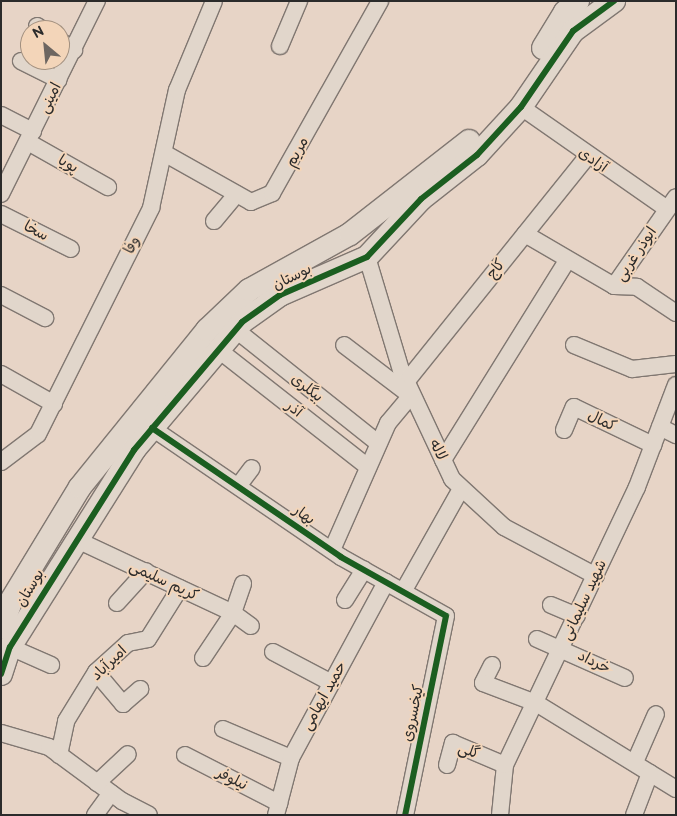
<!DOCTYPE html>
<meta charset="utf-8">
<style>
body{margin:0}
#map{position:relative;width:677px;height:816px;overflow:hidden;background:#e7d4c6;font-family:"Balsamiq Sans","Playpen Sans Arabic",sans-serif}
div>[style]{position:absolute}
[style*='--x']{left:calc(var(--x)*1px);top:calc(var(--y)*1px);width:calc(var(--w)*1px);rotate:calc(var(--a)*1deg)}
.roads{filter:drop-shadow(1px 0 #807771) drop-shadow(-1px 0 #807771) drop-shadow(0 1px #807771) drop-shadow(0 -1px #807771)}
.street>*{height:16px;margin:-8px;padding:0 8px;transform-origin:8px;border-radius:8px;background:#e1d6cb}
.secondary>*{height:22px;margin:-11px;padding:0 11px;transform-origin:11px;border-radius:11px;background:#e1d6cb}
.cycleway>*{height:6px;margin:-3px;padding:0 3px;transform-origin:3px;border-radius:3px;background:#1b5e20}
span{translate:-50% -50%;white-space:nowrap;text-align:center;line-height:1.15;-webkit-text-stroke:4px #f3d5b9;paint-order:stroke}
.street-label{font-size:15px;color:#2b2b2b}
.frame{position:absolute;inset:0;border:2px solid #2b2b2b;pointer-events:none}
.north{position:absolute;left:20px;top:20px;width:50px;height:50px;box-sizing:border-box;background:#f3d5b9;border:1px solid #a39180;border-radius:50%;rotate:332deg;font-size:14px;font-weight:700;line-height:20px;text-align:center;color:#2b2b2b}
.north::after{content:'';display:block;margin:auto;width:18px;height:22px;background:#6d6661;clip-path:polygon(50% 0,100% 100%,50% 72%,0 100%)}
</style>
<div id="map">
<div class="roads">
<div class="street">
<i style="--x:37;--y:26;--w:7;--a:34"></i>
<i style="--x:60;--y:41;--w:17;--a:33"></i>
<i style="--x:280;--y:46;--w:49;--a:-67.1"></i>
<i style="--x:21;--y:61;--w:42;--a:26.6"></i>
<i style="--x:521;--y:107;--w:178;--a:34.9"></i>
<i style="--x:1;--y:115;--w:36;--a:27"></i>
<i style="--x:28;--y:142;--w:92;--a:29.4"></i>
<i style="--x:164;--y:153;--w:100;--a:29.4"></i>
<i style="--x:251;--y:202;--w:23;--a:-23"></i>
<i style="--x:272;--y:193;--w:220;--a:-60.6"></i>
<i style="--x:1;--y:194;--w:216;--a:-63.6"></i>
<i style="--x:1;--y:214;--w:78;--a:26.6"></i>
<i style="--x:214;--y:221;--w:35;--a:-50"></i>
<i style="--x:525;--y:234;--w:103;--a:30.3"></i>
<i style="--x:614;--y:286;--w:23;--a:2"></i>
<i style="--x:637;--y:287;--w:47;--a:33.7"></i>
<i style="--x:367;--y:257;--w:118;--a:73.3"></i>
<i style="--x:401;--y:370;--w:120;--a:64.9"></i>
<i style="--x:452;--y:479;--w:71;--a:42.7"></i>
<i style="--x:504;--y:527;--w:104;--a:28"></i>
<i style="--x:614;--y:286;--w:108;--a:-55.1"></i>
<i style="--x:1;--y:295;--w:50;--a:27.6"></i>
<i style="--x:236;--y:330;--w:181;--a:38.5"></i>
<i style="--x:574;--y:345;--w:63;--a:22.5"></i>
<i style="--x:632;--y:369;--w:44;--a:-6.5"></i>
<i style="--x:220;--y:351;--w:188;--a:38.1"></i>
<i style="--x:1;--y:374;--w:61;--a:29.5"></i>
<i style="--x:406;--y:382;--w:289;--a:-51.2"></i>
<i style="--x:660;--y:427;--w:18;--a:27"></i>
<i style="--x:152;--y:428;--w:229;--a:34.3"></i>
<i style="--x:341;--y:557;--w:120;--a:29.3"></i>
<i style="--x:446;--y:616;--w:203;--a:101.6"></i>
<i style="--x:564;--y:430;--w:25;--a:-67"></i>
<i style="--x:574;--y:407;--w:88;--a:25.7"></i>
<i style="--x:443;--y:460;--w:234;--a:-58.1"></i>
<i style="--x:1;--y:462;--w:46;--a:-37.1"></i>
<i style="--x:38;--y:434;--w:253;--a:-63.4"></i>
<i style="--x:151;--y:208;--w:121;--a:-77.6"></i>
<i style="--x:177;--y:90;--w:96;--a:-67.4"></i>
<i style="--x:239;--y:485;--w:21;--a:-53"></i>
<i style="--x:75;--y:539;--w:174;--a:25.1"></i>
<i style="--x:233;--y:613;--w:22;--a:36"></i>
<i style="--x:332;--y:550;--w:139;--a:-66.2"></i>
<i style="--x:388;--y:423;--w:35;--a:-50"></i>
<i style="--x:411;--y:396;--w:84;--a:-142.7"></i>
<i style="--x:404;--y:590;--w:116;--a:-60.6"></i>
<i style="--x:345;--y:600;--w:36;--a:-58"></i>
<i style="--x:117;--y:603;--w:43;--a:-47.8"></i>
<i style="--x:551;--y:605;--w:28;--a:23"></i>
<i style="--x:537;--y:639;--w:96;--a:23.9"></i>
<i style="--x:10;--y:647;--w:45;--a:23.7"></i>
<i style="--x:273;--y:652;--w:64;--a:27.8"></i>
<i style="--x:203;--y:658;--w:54;--a:-56.3"></i>
<i style="--x:233;--y:613;--w:31;--a:-71"></i>
<i style="--x:492;--y:665;--w:20;--a:117"></i>
<i style="--x:483;--y:683;--w:57;--a:20.7"></i>
<i style="--x:536;--y:703;--w:164;--a:31.6"></i>
<i style="--x:96;--y:672;--w:42;--a:49.8"></i>
<i style="--x:123;--y:704;--w:23;--a:-41"></i>
<i style="--x:223;--y:729;--w:74;--a:23.1"></i>
<i style="--x:1;--y:733;--w:50;--a:16.3"></i>
<i style="--x:49;--y:747;--w:91;--a:36.5"></i>
<i style="--x:122;--y:801;--w:30;--a:27"></i>
<i style="--x:59;--y:755;--w:35;--a:-78"></i>
<i style="--x:66;--y:721;--w:57;--a:-58.5"></i>
<i style="--x:96;--y:672;--w:43;--a:-42.2"></i>
<i style="--x:128;--y:643;--w:20;--a:-11"></i>
<i style="--x:148;--y:639;--w:60;--a:-57.9"></i>
<i style="--x:185;--y:755;--w:106;--a:27.1"></i>
<i style="--x:635;--y:762;--w:52;--a:-66.4"></i>
<i style="--x:447;--y:765;--w:23;--a:-75"></i>
<i style="--x:453;--y:743;--w:56;--a:22.9"></i>
<i style="--x:97;--y:783;--w:42;--a:-43.1"></i>
<i style="--x:95;--y:815;--w:27;--a:-54"></i>
<i style="--x:276;--y:815;--w:59;--a:-75.3"></i>
<i style="--x:291;--y:758;--w:200;--a:-61.6"></i>
<i style="--x:500;--y:815;--w:50;--a:-84.3"></i>
<i style="--x:505;--y:765;--w:308;--a:-64.6"></i>
<i style="--x:637;--y:487;--w:109;--a:-69.1"></i>
<i style="--x:634;--y:815;--w:45;--a:-69.1"></i>
</div>
<div class="secondary">
<i style="--x:543;--y:48;--w:42;--a:-58.6"></i>
<i style="--x:565;--y:12;--w:17;--a:-40"></i>
<i style="--x:1;--y:628;--w:31;--a:-69"></i>
<i style="--x:12;--y:599;--w:131;--a:-58.7"></i>
<i style="--x:80;--y:487;--w:202;--a:-51"></i>
<i style="--x:207;--y:330;--w:58;--a:-43.6"></i>
<i style="--x:249;--y:290;--w:115;--a:-29"></i>
<i style="--x:350;--y:234;--w:151;--a:-38"></i>
<i style="--x:1;--y:674;--w:28;--a:-72"></i>
<i style="--x:10;--y:647;--w:233;--a:-57.8"></i>
<i style="--x:134;--y:450;--w:167;--a:-49.8"></i>
<i style="--x:242;--y:322;--w:47;--a:-35.4"></i>
<i style="--x:280;--y:295;--w:95;--a:-23.6"></i>
<i style="--x:367;--y:257;--w:79;--a:-47"></i>
<i style="--x:421;--y:199;--w:71;--a:-38.2"></i>
<i style="--x:477;--y:155;--w:65;--a:-47.5"></i>
<i style="--x:521;--y:107;--w:92;--a:-55.6"></i>
<i style="--x:573;--y:31;--w:51;--a:-36.2"></i>
</div>
</div>
<div class="cycleway">
<i style="--x:152;--y:428;--w:229;--a:34.3"></i>
<i style="--x:341;--y:557;--w:120;--a:29.3"></i>
<i style="--x:446;--y:616;--w:203;--a:101.6"></i>
<i style="--x:1;--y:674;--w:28;--a:-72"></i>
<i style="--x:10;--y:647;--w:233;--a:-57.8"></i>
<i style="--x:134;--y:450;--w:167;--a:-49.8"></i>
<i style="--x:242;--y:322;--w:47;--a:-35.4"></i>
<i style="--x:280;--y:295;--w:95;--a:-23.6"></i>
<i style="--x:367;--y:257;--w:79;--a:-47"></i>
<i style="--x:421;--y:199;--w:71;--a:-38.2"></i>
<i style="--x:477;--y:155;--w:65;--a:-47.5"></i>
<i style="--x:521;--y:107;--w:92;--a:-55.6"></i>
<i style="--x:573;--y:31;--w:51;--a:-36.2"></i>
</div>
<div class="street-label">
<span style="left:50px;top:98px;rotate:-63deg">امینی</span>
<span style="left:297px;top:152px;rotate:-61deg">مریم</span>
<span style="left:593px;top:160px;rotate:35deg">آزادی</span>
<span style="left:68px;top:164px;rotate:30deg">پویا</span>
<span style="left:36px;top:231px;rotate:27deg">سخا</span>
<span style="left:132px;top:245px;rotate:-64deg">وفا</span>
<span style="left:636px;top:254px;rotate:-56deg">ابوذر غربی</span>
<span style="left:496px;top:269px;rotate:-51deg">کاج</span>
<span style="left:292px;top:277px;rotate:-26deg">بوستان</span>
<span style="left:307px;top:388px;rotate:38deg">بیگلری</span>
<span style="left:294px;top:409px;rotate:38deg">آذر</span>
<span style="left:602px;top:421px;rotate:26deg">کمال</span>
<span style="left:438px;top:450px;rotate:63deg">لاله</span>
<span style="left:304px;top:515px;rotate:35deg">بهار</span>
<span style="left:164px;top:581px;rotate:25deg">کریم سلیمی</span>
<span style="left:30px;top:588px;rotate:-59deg">بوستان</span>
<span style="left:584px;top:600px;rotate:-65deg">شهید سلیمانی</span>
<span style="left:594px;top:662px;rotate:26deg">خرداد</span>
<span style="left:109px;top:663px;rotate:-44deg">امیرآباد</span>
<span style="left:324px;top:696px;rotate:-61deg">حمید ایهامی</span>
<span style="left:413px;top:713px;rotate:-78deg">کیخسروی</span>
<span style="left:469px;top:751px;rotate:20deg">گلی</span>
<span style="left:232px;top:779px;rotate:27deg">نیلوفر</span>
</div>
<div class="frame"></div>
<div class="north">N</div>
</div>
